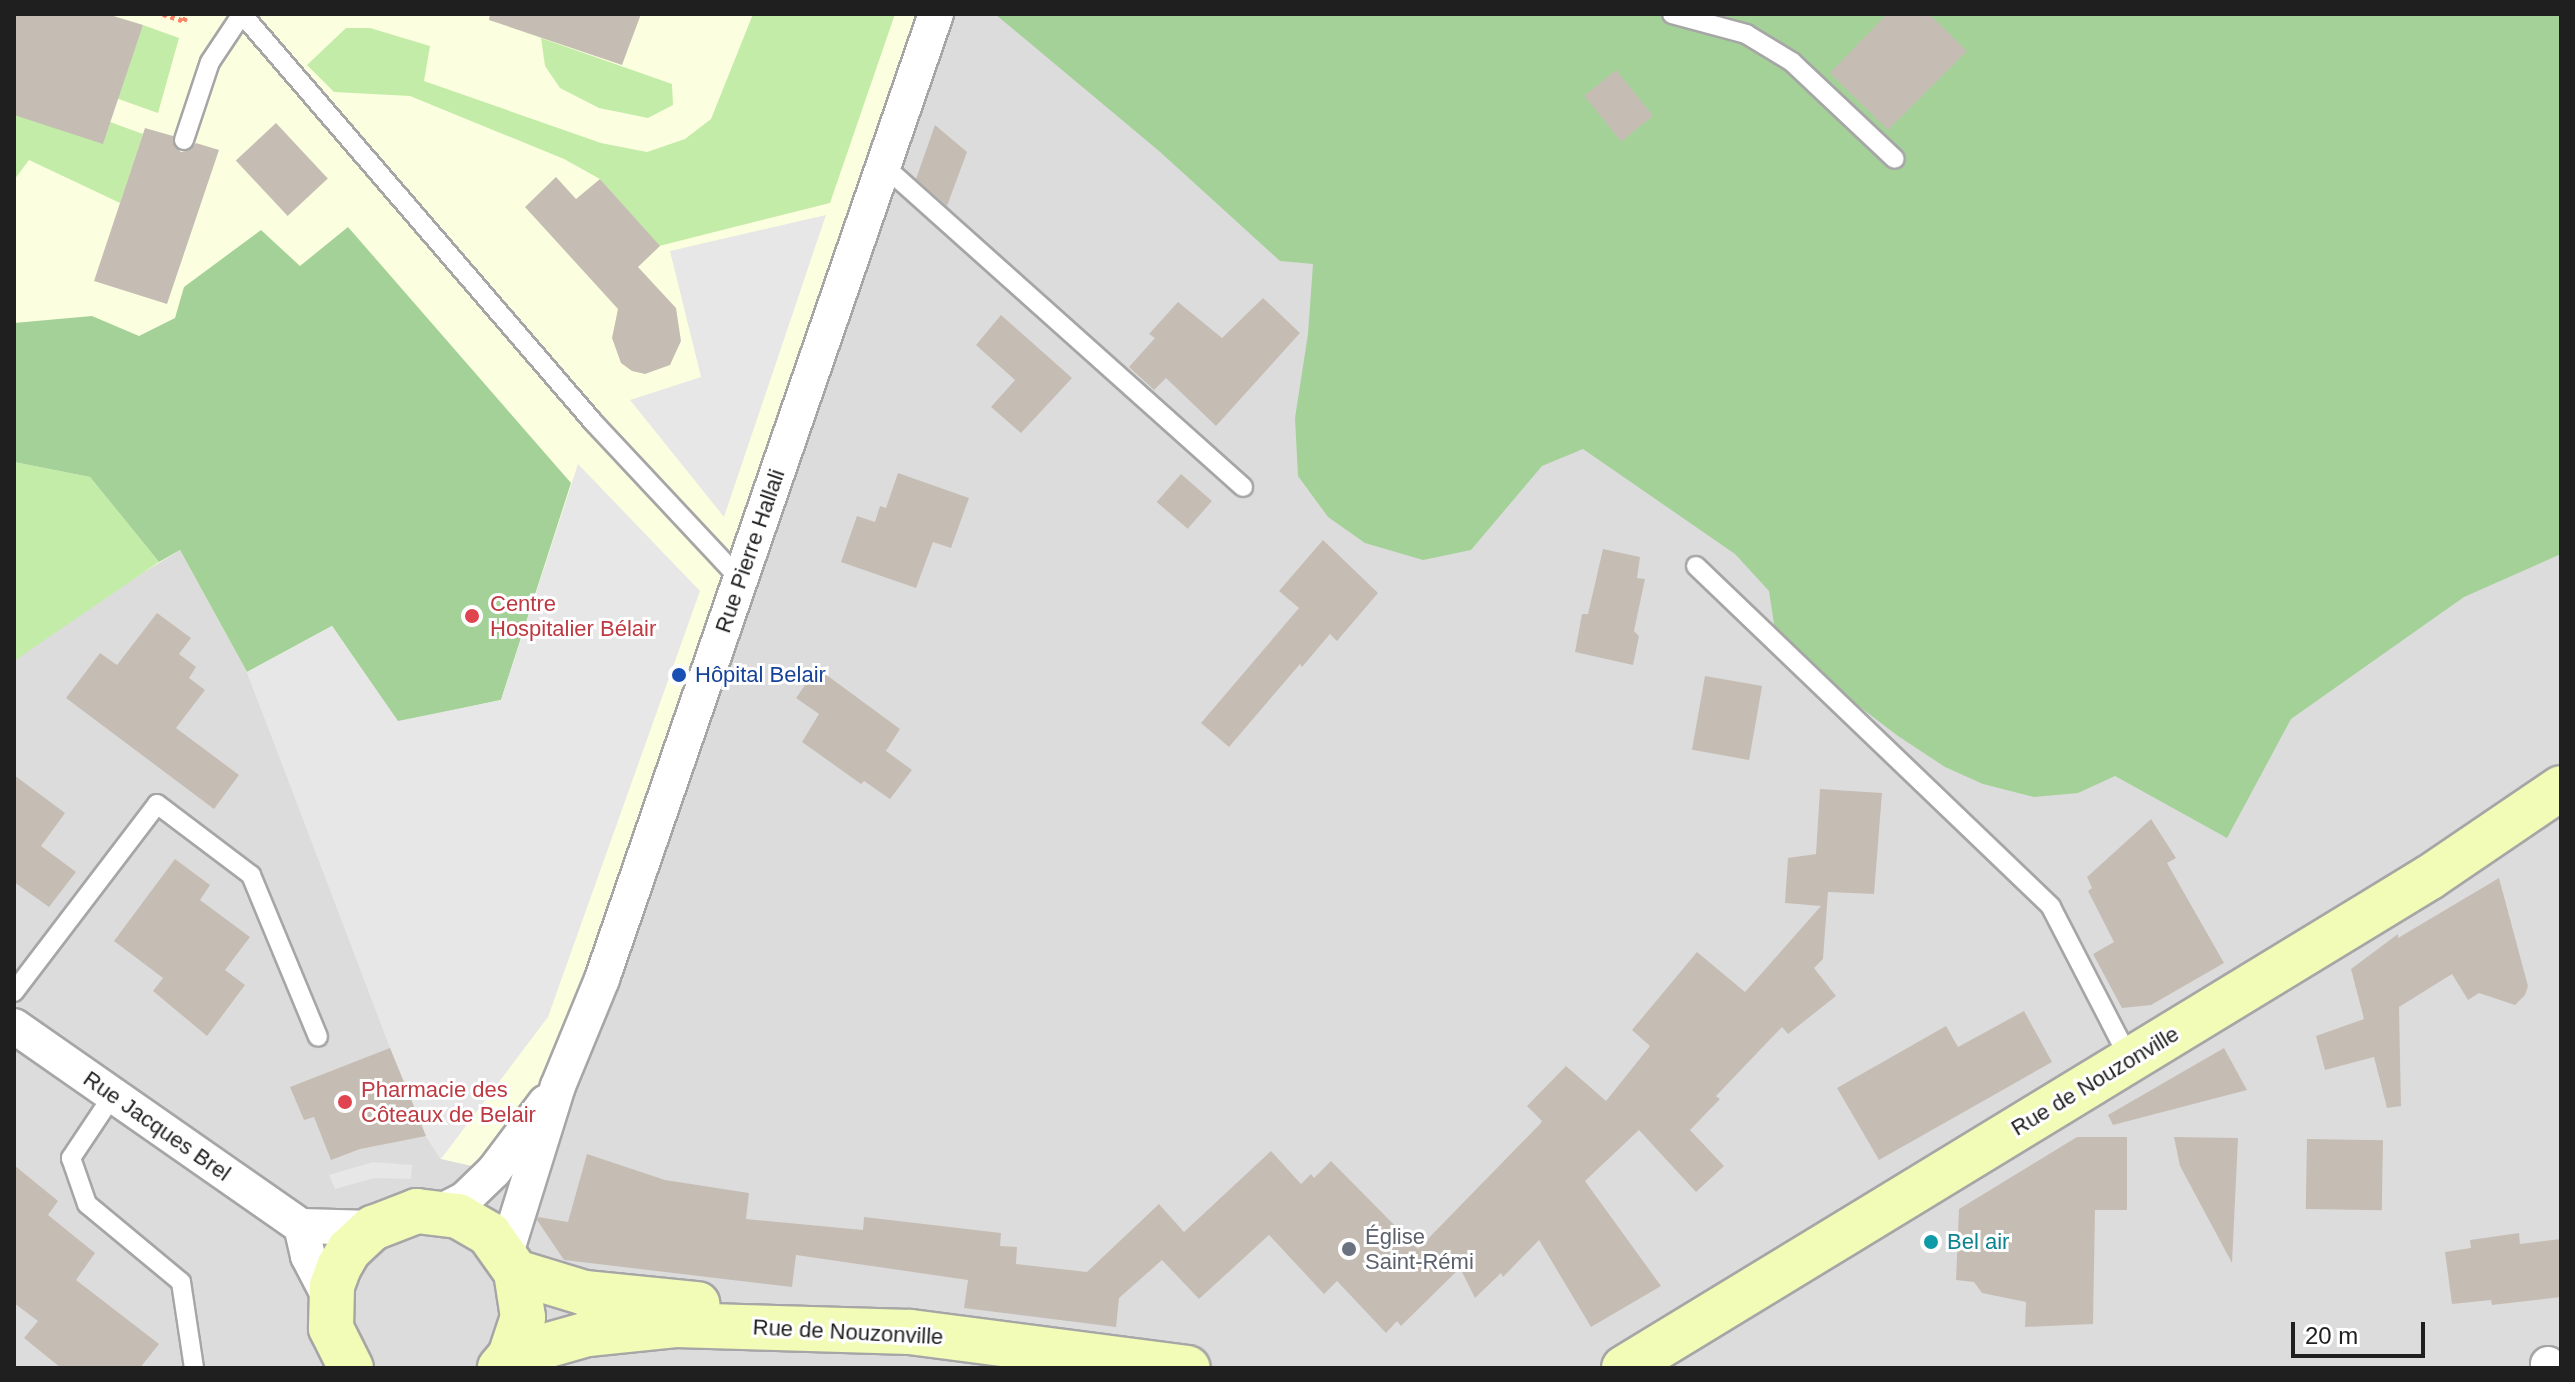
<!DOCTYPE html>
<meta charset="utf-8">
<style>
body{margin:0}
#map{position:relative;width:2575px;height:1382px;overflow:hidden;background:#f0eee5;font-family:Helvetica,sans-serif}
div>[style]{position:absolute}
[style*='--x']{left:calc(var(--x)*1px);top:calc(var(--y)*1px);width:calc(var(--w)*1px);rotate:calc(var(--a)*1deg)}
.residential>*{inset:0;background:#dddcdc;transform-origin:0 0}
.education>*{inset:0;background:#fcffdf}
.grass>*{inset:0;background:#c4eca9}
.forest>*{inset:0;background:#a4d198}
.parking>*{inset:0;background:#e7e7e7}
.building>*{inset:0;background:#c5bdb4;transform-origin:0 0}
.path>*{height:5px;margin-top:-2.5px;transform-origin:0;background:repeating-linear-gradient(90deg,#ff8467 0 4px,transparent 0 8px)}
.roads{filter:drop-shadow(2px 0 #a6a6a6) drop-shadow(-2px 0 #a6a6a6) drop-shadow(0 2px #a6a6a6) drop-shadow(0 -2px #a6a6a6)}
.service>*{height:18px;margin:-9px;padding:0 9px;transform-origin:9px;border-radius:9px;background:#fff}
.minor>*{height:34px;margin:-17px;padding:0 17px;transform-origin:17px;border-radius:17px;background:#fff}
.secondary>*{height:44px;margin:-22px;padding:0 22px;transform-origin:22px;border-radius:22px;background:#f2fcb7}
.dots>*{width:22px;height:22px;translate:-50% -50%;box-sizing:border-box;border:4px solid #fff;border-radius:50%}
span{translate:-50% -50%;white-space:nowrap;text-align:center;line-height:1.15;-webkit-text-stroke:6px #fff;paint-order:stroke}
.street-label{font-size:22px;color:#1f1f1f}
.health-label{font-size:22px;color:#be3a42}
.left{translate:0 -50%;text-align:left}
.transit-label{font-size:22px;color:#164399}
.worship-label{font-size:22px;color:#5b616d}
.culture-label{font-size:22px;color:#0d838f}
.frame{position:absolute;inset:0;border:16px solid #1f1f1f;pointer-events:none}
.scale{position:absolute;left:2291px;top:1322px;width:134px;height:36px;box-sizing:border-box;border:4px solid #1f1f1f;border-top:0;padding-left:10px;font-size:24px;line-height:28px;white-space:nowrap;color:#1f1f1f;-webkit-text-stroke:6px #fff;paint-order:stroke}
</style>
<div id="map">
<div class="residential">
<i style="left:14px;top:14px;width:2547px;height:1354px"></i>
</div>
<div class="education">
<i style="clip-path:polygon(14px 14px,932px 14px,602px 979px,494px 1171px,441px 1159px,426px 1136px,247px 672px,180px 550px,14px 652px)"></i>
</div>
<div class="grass">
<i style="clip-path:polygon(753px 14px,895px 14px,830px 203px,659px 246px,600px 179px,564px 159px,410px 96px,334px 92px,307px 65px,346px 28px,370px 28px,430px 46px,424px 81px,601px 143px,647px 152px,685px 139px,711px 119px)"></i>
<i style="clip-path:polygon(143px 25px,179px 38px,158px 113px,110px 96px)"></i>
<i style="clip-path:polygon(541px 38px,672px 84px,673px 105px,648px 118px,599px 108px,560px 88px,545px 66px)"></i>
<i style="clip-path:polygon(14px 115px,110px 122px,143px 134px,120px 203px,29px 160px,14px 180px)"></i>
<i style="clip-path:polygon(14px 462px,90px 477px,159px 562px,14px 661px)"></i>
</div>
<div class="forest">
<i style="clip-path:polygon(995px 14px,2561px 14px,2561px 554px,2464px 597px,2291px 719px,2227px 838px,2115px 776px,2078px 793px,2034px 797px,1983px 784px,1945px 767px,1898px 736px,1777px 644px,1769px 591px,1735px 554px,1583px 449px,1542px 466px,1471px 550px,1423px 560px,1365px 543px,1328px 517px,1298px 476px,1295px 418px,1308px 334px,1313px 264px,1280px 261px,1159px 151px)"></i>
<i style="clip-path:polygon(348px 227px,571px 483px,501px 700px,398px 722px,332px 626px,247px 672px,180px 550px,159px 562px,90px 477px,14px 462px,14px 323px,92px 316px,139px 336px,175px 318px,184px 287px,261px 230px,300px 266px)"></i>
</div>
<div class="parking">
<i style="clip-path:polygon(826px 215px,724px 517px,630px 400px,701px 377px,670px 251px)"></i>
<i style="clip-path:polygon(578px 464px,700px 591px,548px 1017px,441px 1159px,426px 1136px,390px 1048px,247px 672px,332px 626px,398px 721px,501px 700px)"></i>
<i style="clip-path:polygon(373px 1162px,412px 1165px,411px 1179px,374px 1178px,335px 1189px,329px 1175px)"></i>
</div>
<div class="building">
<i style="clip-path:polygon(14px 14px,107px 14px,143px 25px,103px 144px,14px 115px)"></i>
<i style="clip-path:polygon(490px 14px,641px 14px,622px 65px,489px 20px)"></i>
<i style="clip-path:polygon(1887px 14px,1929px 14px,1967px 51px,1888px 130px,1830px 73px)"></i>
<i style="left:1616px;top:70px;width:59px;height:41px;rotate:51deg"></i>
<i style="left:276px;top:123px;width:76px;height:55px;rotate:47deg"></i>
<i style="clip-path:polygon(935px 125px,967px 152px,947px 206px,916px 179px)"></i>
<i style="clip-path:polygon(145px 128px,173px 136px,175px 147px,181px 152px,191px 149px,196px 143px,219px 150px,167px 304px,94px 281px)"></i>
<i style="clip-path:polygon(556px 177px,576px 199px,600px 179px,660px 246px,638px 267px,676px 308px,681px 341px,670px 365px,645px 374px,632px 371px,621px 363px,612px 338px,618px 309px,525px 207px)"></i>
<i style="clip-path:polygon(1263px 298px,1300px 333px,1216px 426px,1166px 378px,1154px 390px,1129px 367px,1155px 338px,1149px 334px,1178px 302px,1222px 338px)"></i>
<i style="clip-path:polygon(1001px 315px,1072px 378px,1021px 433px,991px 407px,1015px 380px,976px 345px)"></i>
<i style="clip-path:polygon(898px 473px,969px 498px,951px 548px,933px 542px,916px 588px,841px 562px,857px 516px,875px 522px,880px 506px,886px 508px)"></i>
<i style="left:1181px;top:474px;width:41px;height:37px;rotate:41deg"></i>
<i style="clip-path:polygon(1323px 540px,1378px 593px,1337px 641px,1330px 634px,1302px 667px,1300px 664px,1229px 747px,1201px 723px,1299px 608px,1279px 591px)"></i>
<i style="clip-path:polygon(1603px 549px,1640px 557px,1637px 578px,1645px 579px,1634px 631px,1639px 636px,1633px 665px,1575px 652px,1582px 614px,1588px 614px)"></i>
<i style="clip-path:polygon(157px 613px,191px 638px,179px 654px,196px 667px,189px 678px,205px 690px,176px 728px,239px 775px,214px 809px,66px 698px,100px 653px,117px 665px)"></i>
<i style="clip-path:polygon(817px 668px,900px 729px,886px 751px,912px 770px,890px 799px,864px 781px,861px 784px,802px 742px,819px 714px,796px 698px)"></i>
<i style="left:1705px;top:676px;width:58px;height:75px;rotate:10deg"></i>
<i style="clip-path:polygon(14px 775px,65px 813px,41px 846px,76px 872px,49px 907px,14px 882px)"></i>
<i style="clip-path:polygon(1820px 789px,1882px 793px,1874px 894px,1828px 892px,1823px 959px,1814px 968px,1836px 996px,1788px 1034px,1782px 1027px,1716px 1096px,1720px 1099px,1690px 1130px,1724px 1166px,1696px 1192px,1639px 1130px,1585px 1181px,1661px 1286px,1591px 1327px,1539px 1240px,1503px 1277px,1501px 1273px,1475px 1298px,1460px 1268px,1401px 1326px,1397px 1321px,1386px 1333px,1337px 1281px,1324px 1294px,1269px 1235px,1199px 1299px,1162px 1260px,1119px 1298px,1116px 1327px,964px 1308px,968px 1280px,796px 1255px,792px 1287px,564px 1260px,537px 1220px,538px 1217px,568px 1222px,587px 1154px,665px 1180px,749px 1193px,746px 1219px,863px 1230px,864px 1217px,1001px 1233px,1000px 1246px,1017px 1247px,1016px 1264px,1087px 1272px,1159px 1204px,1184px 1232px,1271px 1151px,1301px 1184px,1311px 1174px,1314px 1178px,1331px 1161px,1418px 1249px,1540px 1124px,1542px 1121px,1527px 1106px,1566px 1066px,1606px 1101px,1650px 1046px,1632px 1030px,1697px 952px,1745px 992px,1821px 906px,1785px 903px,1788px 858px,1816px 854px)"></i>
<i style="clip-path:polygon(2151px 819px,2176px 858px,2167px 863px,2224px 963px,2151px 1005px,2122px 1008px,2093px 954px,2114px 942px,2088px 891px,2092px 888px,2087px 877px)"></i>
<i style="clip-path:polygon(175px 859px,210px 885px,200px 900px,250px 937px,225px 970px,245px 985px,207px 1036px,153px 991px,163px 978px,114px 941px)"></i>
<i style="clip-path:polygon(2499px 878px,2528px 986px,2525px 995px,2515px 1005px,2479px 993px,2468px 1000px,2452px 974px,2399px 1007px,2401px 1106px,2387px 1108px,2374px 1057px,2325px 1070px,2316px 1036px,2364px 1019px,2351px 969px,2398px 934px,2398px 938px)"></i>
<i style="clip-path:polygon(2024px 1011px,2052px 1062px,1879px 1160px,1837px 1088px,1946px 1026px,1958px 1047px)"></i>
<i style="clip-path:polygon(390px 1048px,426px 1136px,360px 1149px,331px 1160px,314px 1117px,304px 1120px,290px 1087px)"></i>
<i style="clip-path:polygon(2224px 1048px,2247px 1090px,2113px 1125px,2108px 1115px)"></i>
<i style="clip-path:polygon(2077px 1137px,2127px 1137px,2127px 1210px,2095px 1210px,2093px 1324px,2025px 1327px,2026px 1302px,1982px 1293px,1974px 1282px,1956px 1280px,1959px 1209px)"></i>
<i style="clip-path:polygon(2174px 1137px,2238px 1138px,2232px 1263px,2180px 1166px)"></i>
<i style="left:2307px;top:1139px;width:76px;height:70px;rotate:1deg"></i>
<i style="clip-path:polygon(14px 1165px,58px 1201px,48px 1215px,95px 1253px,76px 1280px,159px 1344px,140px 1368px,61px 1368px,24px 1338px,38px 1321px,14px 1303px)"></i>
<i style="clip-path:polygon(2519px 1233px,2520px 1244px,2561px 1239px,2561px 1297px,2492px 1305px,2491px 1300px,2452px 1304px,2445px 1252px,2471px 1248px,2470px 1240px)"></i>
</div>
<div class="path">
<i style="--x:163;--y:14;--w:22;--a:18"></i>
<i style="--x:184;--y:21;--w:8;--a:-67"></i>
</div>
<div class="roads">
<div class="service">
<i style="--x:242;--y:14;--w:540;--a:49.28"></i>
<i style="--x:594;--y:423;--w:215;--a:46.9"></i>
<i style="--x:1672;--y:14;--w:77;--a:15.1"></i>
<i style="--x:1746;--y:34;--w:54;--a:31.3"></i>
<i style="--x:1792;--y:62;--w:141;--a:43.3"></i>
<i style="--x:184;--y:140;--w:82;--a:-71.6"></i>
<i style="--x:210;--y:62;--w:58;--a:-56.3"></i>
<i style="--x:883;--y:165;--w:483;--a:41.8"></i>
<i style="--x:1696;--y:566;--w:492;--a:43.8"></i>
<i style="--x:2051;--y:907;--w:172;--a:62.7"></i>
<i style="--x:14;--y:992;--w:236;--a:-52.7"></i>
<i style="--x:157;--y:804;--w:118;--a:37.1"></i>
<i style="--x:251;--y:875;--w:175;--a:67.5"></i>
<i style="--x:113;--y:1095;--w:76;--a:123.7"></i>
<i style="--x:71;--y:1158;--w:49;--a:70.8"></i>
<i style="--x:87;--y:1204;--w:122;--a:39.7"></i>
<i style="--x:181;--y:1282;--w:87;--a:81.4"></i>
</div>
<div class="minor">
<i style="--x:14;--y:1026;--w:350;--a:34.9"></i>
<i style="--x:436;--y:1214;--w:33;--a:-27"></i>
<i style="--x:465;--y:1199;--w:40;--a:-44"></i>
<i style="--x:494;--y:1171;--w:86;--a:-53"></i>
<i style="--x:506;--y:1253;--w:175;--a:-72.7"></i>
<i style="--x:558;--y:1086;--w:116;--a:-67.6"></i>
<i style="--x:602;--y:979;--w:1021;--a:-70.91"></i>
<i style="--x:332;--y:1302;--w:52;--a:-117.6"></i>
<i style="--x:308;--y:1256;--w:31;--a:-103"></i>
<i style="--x:301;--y:1226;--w:72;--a:1.6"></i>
<i style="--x:2548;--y:1364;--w:4;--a:90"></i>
</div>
<div class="secondary">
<i style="--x:516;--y:1272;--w:72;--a:16.9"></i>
<i style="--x:585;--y:1293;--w:113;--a:5.6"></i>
<i style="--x:510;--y:1356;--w:81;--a:-15.8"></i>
<i style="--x:588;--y:1334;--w:88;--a:-5.8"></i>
<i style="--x:676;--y:1325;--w:234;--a:1.7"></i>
<i style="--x:910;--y:1332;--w:280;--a:7.4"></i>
<i style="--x:351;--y:1368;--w:45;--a:-116.6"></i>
<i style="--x:331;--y:1328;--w:42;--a:-88.6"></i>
<i style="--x:332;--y:1286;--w:20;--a:-70"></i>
<i style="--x:339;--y:1267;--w:20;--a:-60"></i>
<i style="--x:349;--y:1250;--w:33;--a:-43"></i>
<i style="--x:373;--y:1228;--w:47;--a:-21.1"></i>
<i style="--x:417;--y:1211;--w:41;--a:7"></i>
<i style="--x:458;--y:1216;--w:36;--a:30"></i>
<i style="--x:489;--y:1234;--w:47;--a:54.6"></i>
<i style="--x:516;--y:1272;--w:46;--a:81.2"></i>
<i style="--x:523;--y:1317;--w:41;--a:108.4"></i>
<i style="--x:510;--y:1356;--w:16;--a:130"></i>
<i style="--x:1624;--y:1368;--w:944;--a:-31.35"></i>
<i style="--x:2430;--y:877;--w:158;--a:-34.2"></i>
</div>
</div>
<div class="dots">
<i style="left:472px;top:616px;background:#e0444e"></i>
<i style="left:679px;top:675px;background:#1a4fb4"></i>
<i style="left:345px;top:1102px;background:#e0444e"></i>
<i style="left:1931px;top:1242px;background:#0f9aa8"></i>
<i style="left:1349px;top:1249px;background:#6b7280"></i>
</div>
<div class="street-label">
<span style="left:750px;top:551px;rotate:-71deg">Rue Pierre Hallali</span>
<span style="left:2095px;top:1081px;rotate:-31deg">Rue de Nouzonville</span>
<span style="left:157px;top:1126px;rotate:35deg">Rue Jacques Brel</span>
<span style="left:848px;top:1332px;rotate:3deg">Rue de Nouzonville</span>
</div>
<div class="health-label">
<span class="left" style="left:490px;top:616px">Centre<br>Hospitalier Bélair</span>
<span class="left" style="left:361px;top:1102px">Pharmacie des<br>Côteaux de Belair</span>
</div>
<div class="transit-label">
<span class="left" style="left:695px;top:675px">Hôpital Belair</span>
</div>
<div class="worship-label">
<span class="left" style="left:1365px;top:1249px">Église<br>Saint-Rémi</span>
</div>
<div class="culture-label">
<span class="left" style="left:1947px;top:1242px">Bel air</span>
</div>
<div class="frame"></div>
<div class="scale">20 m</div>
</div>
